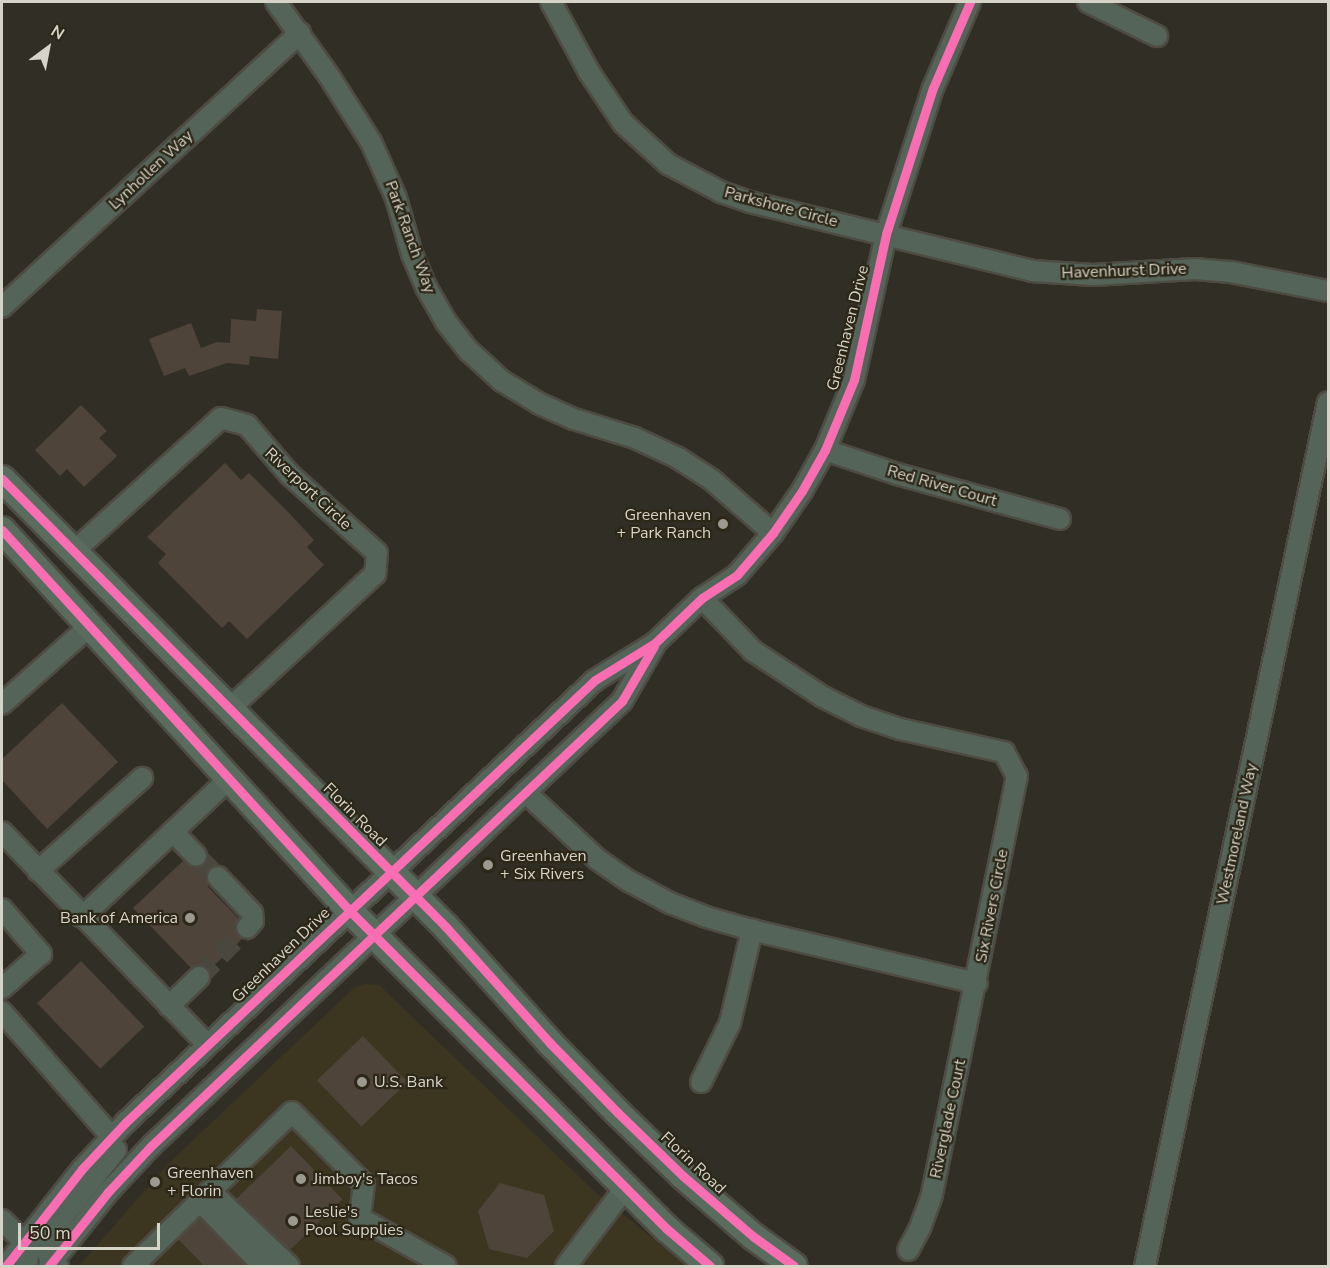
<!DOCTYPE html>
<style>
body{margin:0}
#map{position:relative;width:1330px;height:1268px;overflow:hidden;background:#312e25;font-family:"Nunito Sans",sans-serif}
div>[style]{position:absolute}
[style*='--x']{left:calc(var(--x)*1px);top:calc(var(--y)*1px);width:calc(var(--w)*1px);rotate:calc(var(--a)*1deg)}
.built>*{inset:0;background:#3c3620}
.building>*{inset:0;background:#4f4439;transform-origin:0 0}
.minor-tunnel>*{height:20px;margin-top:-10px;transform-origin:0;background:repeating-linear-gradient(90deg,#4a473e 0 20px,transparent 0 30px)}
.roads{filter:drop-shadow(2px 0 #4e4b43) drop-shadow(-2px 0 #4e4b43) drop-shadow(0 2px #4e4b43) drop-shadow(0 -2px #4e4b43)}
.minor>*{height:20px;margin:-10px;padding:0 10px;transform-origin:10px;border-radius:10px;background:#556459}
.major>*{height:26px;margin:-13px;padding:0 13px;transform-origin:13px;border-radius:13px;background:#596c5e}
.cycleway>*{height:9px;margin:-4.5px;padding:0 4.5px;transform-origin:4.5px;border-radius:4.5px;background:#f96db3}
.dots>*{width:16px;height:16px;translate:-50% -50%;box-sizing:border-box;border:3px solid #2c2717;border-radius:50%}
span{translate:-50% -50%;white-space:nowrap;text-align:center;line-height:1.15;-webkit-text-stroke:4.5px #2c2717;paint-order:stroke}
.street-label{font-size:16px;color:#d6d3c9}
.poi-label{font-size:16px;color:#d6d3c9}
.right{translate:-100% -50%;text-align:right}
.left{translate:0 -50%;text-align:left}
.frame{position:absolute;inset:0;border:3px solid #d6d3c9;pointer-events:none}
.north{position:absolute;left:18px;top:18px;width:60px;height:60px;-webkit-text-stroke:4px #2c2717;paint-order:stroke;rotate:32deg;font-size:16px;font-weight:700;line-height:24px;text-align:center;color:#d6d3c9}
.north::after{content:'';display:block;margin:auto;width:21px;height:27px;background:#d6d3c9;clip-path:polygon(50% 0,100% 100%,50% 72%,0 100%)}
.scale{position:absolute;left:18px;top:1223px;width:142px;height:27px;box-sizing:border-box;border:3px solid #d6d3c9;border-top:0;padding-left:8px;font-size:18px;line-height:21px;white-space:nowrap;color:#d6d3c9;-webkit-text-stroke:4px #2c2717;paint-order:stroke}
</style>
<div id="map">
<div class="built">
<i style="clip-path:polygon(364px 984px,379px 985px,593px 1190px,687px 1266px,79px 1266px,169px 1163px,354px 988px)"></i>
</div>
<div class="building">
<i style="clip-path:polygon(257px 309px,282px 311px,278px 359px,250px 356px,249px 365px,227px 363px,189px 376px,185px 368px,164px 376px,149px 339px,191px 323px,201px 348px,217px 342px,230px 343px,231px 319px,256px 321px)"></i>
<i style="clip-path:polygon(81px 405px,107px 431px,99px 438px,117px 456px,84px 487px,67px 469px,60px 476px,35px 450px)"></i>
<i style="clip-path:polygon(225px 463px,241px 480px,249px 473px,290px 514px,314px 540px,307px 547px,324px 565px,247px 639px,229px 621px,222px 628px,158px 563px,166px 554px,147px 537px)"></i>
<i style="clip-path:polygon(62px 703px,118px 762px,47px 829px,2px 780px,2px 759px)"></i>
<i style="clip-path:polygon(207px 852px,220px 865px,210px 868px,207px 873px,208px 887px,239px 919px,236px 931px,242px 939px,209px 970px,202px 965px,191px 968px,133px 908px,183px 861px,193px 868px,204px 865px)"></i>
<i style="left:81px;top:961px;width:91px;height:61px;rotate:46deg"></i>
<i style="left:363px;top:1036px;width:64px;height:64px;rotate:46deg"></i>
<i style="left:291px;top:1146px;width:74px;height:76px;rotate:46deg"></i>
<i style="clip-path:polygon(500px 1183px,544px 1195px,554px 1231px,527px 1258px,489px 1249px,478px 1211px)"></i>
<i style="clip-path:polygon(200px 1218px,247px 1266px,204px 1266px,178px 1239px)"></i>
</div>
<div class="minor-tunnel">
<i style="--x:196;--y:856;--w:30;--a:44"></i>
<i style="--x:199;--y:977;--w:69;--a:-45.6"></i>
</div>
<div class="roads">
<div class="minor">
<i style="--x:276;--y:2;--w:91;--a:54.4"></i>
<i style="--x:329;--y:76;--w:78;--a:57.5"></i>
<i style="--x:371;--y:142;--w:61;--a:65.9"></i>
<i style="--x:396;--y:198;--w:58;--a:74.1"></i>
<i style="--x:412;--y:254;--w:36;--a:67"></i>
<i style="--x:426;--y:287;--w:40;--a:60.3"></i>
<i style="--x:446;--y:322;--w:37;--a:52"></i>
<i style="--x:469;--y:351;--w:45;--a:42.3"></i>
<i style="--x:502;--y:381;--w:44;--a:31.2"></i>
<i style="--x:540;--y:404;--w:37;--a:24"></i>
<i style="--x:574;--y:419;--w:64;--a:17.3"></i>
<i style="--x:635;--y:438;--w:47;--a:24.9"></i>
<i style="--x:678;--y:458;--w:40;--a:32.9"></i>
<i style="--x:712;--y:480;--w:81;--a:41"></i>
<i style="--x:551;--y:2;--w:80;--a:61.5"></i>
<i style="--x:589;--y:72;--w:61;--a:56.3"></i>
<i style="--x:623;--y:123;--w:61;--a:42.3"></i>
<i style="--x:668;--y:164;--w:60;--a:27.8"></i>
<i style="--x:721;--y:192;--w:31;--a:19"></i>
<i style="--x:750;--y:202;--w:290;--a:13.7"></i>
<i style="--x:1032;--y:271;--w:61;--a:3.8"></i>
<i style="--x:1093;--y:275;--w:102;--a:-3.4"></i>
<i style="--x:1195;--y:269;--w:36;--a:5"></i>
<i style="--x:1231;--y:272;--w:99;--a:11.1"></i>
<i style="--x:1088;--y:2;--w:77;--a:26.2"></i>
<i style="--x:2;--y:307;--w:405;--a:-42.6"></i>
<i style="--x:825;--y:450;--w:76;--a:18.4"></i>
<i style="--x:897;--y:474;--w:169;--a:15.4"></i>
<i style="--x:72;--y:553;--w:201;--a:-42.2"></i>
<i style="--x:221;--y:418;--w:27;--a:15"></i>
<i style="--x:247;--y:425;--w:65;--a:49.4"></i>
<i style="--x:289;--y:474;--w:118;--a:41.9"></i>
<i style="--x:377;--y:553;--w:21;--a:95"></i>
<i style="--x:375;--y:574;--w:200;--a:137.2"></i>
<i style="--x:702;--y:598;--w:74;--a:46.1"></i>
<i style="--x:753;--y:651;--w:84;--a:33.3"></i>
<i style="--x:823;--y:697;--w:42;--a:26.6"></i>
<i style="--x:861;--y:716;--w:41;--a:18.4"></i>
<i style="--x:900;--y:729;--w:107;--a:12.5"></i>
<i style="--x:1004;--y:752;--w:27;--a:62"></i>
<i style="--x:1017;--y:776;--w:428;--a:101.5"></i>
<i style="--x:932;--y:1195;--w:33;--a:110"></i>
<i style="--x:921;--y:1226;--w:27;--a:118"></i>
<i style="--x:2;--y:704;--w:118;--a:-41.6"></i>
<i style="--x:525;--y:792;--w:98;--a:42.9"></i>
<i style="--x:597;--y:859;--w:39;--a:35"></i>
<i style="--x:629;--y:881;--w:47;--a:28.2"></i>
<i style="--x:670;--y:903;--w:39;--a:21"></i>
<i style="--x:706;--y:917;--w:48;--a:15.8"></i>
<i style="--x:752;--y:930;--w:231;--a:13.3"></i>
<i style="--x:2;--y:832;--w:296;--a:46"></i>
<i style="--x:173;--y:832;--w:33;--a:46"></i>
<i style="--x:38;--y:871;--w:140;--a:-41.8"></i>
<i style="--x:218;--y:877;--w:50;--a:46.6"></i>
<i style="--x:252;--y:913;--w:8;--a:83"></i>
<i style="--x:253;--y:921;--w:9;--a:131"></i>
<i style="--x:2;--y:909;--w:60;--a:49.1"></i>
<i style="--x:41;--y:954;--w:52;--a:138.9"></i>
<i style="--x:82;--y:917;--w:200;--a:-43.2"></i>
<i style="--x:169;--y:1006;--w:42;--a:-44"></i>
<i style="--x:2;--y:1012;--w:167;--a:48.7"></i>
<i style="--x:701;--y:1082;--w:66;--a:-63.8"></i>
<i style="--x:730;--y:1023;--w:96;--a:-76.7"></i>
<i style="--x:210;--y:1191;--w:109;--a:43.5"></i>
<i style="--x:200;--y:1201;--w:91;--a:45.9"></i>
<i style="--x:2;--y:1220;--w:38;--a:45"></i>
<i style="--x:29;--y:1247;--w:19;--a:96"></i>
<i style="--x:6;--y:1266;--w:123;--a:-51.9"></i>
<i style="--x:82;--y:1169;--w:64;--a:-46.9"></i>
<i style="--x:126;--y:1122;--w:644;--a:-43.3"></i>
<i style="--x:595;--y:680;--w:70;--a:-31.7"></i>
<i style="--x:655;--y:643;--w:65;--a:-43.8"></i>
<i style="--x:702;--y:598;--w:42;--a:-33.3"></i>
<i style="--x:737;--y:575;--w:55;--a:-49.4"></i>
<i style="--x:773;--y:533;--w:51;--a:-55.4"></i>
<i style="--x:802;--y:491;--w:47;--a:-60.7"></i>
<i style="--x:825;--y:450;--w:76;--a:-67.5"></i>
<i style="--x:854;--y:380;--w:149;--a:-77.6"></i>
<i style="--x:886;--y:234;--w:153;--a:-72.2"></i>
<i style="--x:933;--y:88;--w:94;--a:-66.7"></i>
<i style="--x:49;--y:1266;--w:95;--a:-51.4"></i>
<i style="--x:108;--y:1192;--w:63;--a:-46.9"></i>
<i style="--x:151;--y:1146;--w:648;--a:-43.37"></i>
<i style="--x:622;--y:701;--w:64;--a:-59.8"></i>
<i style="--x:58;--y:1266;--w:8;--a:-157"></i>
<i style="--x:51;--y:1263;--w:14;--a:-107"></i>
<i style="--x:47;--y:1250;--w:15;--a:-86"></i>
<i style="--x:48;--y:1235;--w:109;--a:-51.3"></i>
<i style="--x:133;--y:1266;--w:221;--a:-44.1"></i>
<i style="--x:292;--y:1112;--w:102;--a:45"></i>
<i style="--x:364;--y:1184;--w:34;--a:97"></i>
<i style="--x:360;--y:1218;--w:98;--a:29.2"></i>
<i style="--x:566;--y:1266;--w:99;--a:-52.8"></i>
<i style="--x:1145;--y:1266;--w:883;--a:-78.04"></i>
</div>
<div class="major">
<i style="--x:2;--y:479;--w:631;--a:45.26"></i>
<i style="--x:446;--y:927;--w:156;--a:48.1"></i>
<i style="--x:550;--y:1043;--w:96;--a:45.8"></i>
<i style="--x:617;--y:1112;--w:92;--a:44.1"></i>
<i style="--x:683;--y:1176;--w:94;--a:40.7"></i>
<i style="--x:754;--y:1237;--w:49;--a:35.9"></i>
<i style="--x:2;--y:530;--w:515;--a:47.6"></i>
<i style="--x:349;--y:910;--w:450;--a:45.1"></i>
<i style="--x:667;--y:1229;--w:57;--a:40.7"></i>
</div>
</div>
<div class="cycleway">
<i style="--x:2;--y:479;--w:631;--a:45.26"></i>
<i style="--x:446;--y:927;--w:156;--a:48.1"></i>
<i style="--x:550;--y:1043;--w:96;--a:45.8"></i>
<i style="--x:617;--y:1112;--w:92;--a:44.1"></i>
<i style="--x:683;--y:1176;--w:94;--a:40.7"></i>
<i style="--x:754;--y:1237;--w:49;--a:35.9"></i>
<i style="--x:2;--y:530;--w:515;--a:47.6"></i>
<i style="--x:349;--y:910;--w:450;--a:45.1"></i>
<i style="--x:667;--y:1229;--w:57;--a:40.7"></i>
<i style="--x:6;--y:1266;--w:123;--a:-51.9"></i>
<i style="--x:82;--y:1169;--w:64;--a:-46.9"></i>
<i style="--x:126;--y:1122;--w:644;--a:-43.3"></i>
<i style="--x:595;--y:680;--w:70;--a:-31.7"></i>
<i style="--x:655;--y:643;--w:65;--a:-43.8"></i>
<i style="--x:702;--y:598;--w:42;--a:-33.3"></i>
<i style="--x:737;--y:575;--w:55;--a:-49.4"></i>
<i style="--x:773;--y:533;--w:51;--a:-55.4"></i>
<i style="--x:802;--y:491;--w:47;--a:-60.7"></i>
<i style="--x:825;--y:450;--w:76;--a:-67.5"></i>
<i style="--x:854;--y:380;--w:149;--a:-77.6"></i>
<i style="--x:886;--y:234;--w:153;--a:-72.2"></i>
<i style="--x:933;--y:88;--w:94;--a:-66.7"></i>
<i style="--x:49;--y:1266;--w:95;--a:-51.4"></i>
<i style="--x:108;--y:1192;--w:63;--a:-46.9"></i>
<i style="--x:151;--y:1146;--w:648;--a:-43.37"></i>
<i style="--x:622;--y:701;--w:64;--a:-59.8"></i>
</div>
<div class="dots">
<i style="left:723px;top:524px;background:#9c9990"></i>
<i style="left:488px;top:865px;background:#9c9990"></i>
<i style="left:190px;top:918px;background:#9c9990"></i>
<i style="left:362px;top:1082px;background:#9c9990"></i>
<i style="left:301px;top:1179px;background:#9c9990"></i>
<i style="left:155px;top:1182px;background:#9c9990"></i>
<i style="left:293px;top:1221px;background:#9c9990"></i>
</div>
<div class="street-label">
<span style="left:151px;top:170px;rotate:-43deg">Lynhollen Way</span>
<span style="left:781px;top:207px;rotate:15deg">Parkshore Circle</span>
<span style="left:410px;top:237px;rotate:70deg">Park Ranch Way</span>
<span style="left:1124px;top:271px;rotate:-2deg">Havenhurst Drive</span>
<span style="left:848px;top:328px;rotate:-76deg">Greenhaven Drive</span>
<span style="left:942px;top:486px;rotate:16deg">Red River Court</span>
<span style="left:308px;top:489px;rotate:43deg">Riverport Circle</span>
<span style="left:355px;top:815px;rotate:45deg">Florin Road</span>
<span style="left:1237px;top:834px;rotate:-78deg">Westmoreland Way</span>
<span style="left:992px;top:906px;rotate:-79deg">Six Rivers Circle</span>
<span style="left:281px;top:955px;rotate:-44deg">Greenhaven Drive</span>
<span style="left:948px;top:1119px;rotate:-78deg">Riverglade Court</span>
<span style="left:693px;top:1163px;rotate:43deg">Florin Road</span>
</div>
<div class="poi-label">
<span class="right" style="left:711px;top:524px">Greenhaven<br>+ Park Ranch</span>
<span class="left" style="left:500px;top:865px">Greenhaven<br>+ Six Rivers</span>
<span class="right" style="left:178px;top:918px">Bank of America</span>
<span class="left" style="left:374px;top:1082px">U.S. Bank</span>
<span class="left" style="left:167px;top:1182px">Greenhaven<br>+ Florin</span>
<span class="left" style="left:313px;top:1179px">Jimboy's Tacos</span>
<span class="left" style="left:305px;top:1221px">Leslie's<br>Pool Supplies</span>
</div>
<div class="frame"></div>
<div class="north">N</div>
<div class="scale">50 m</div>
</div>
